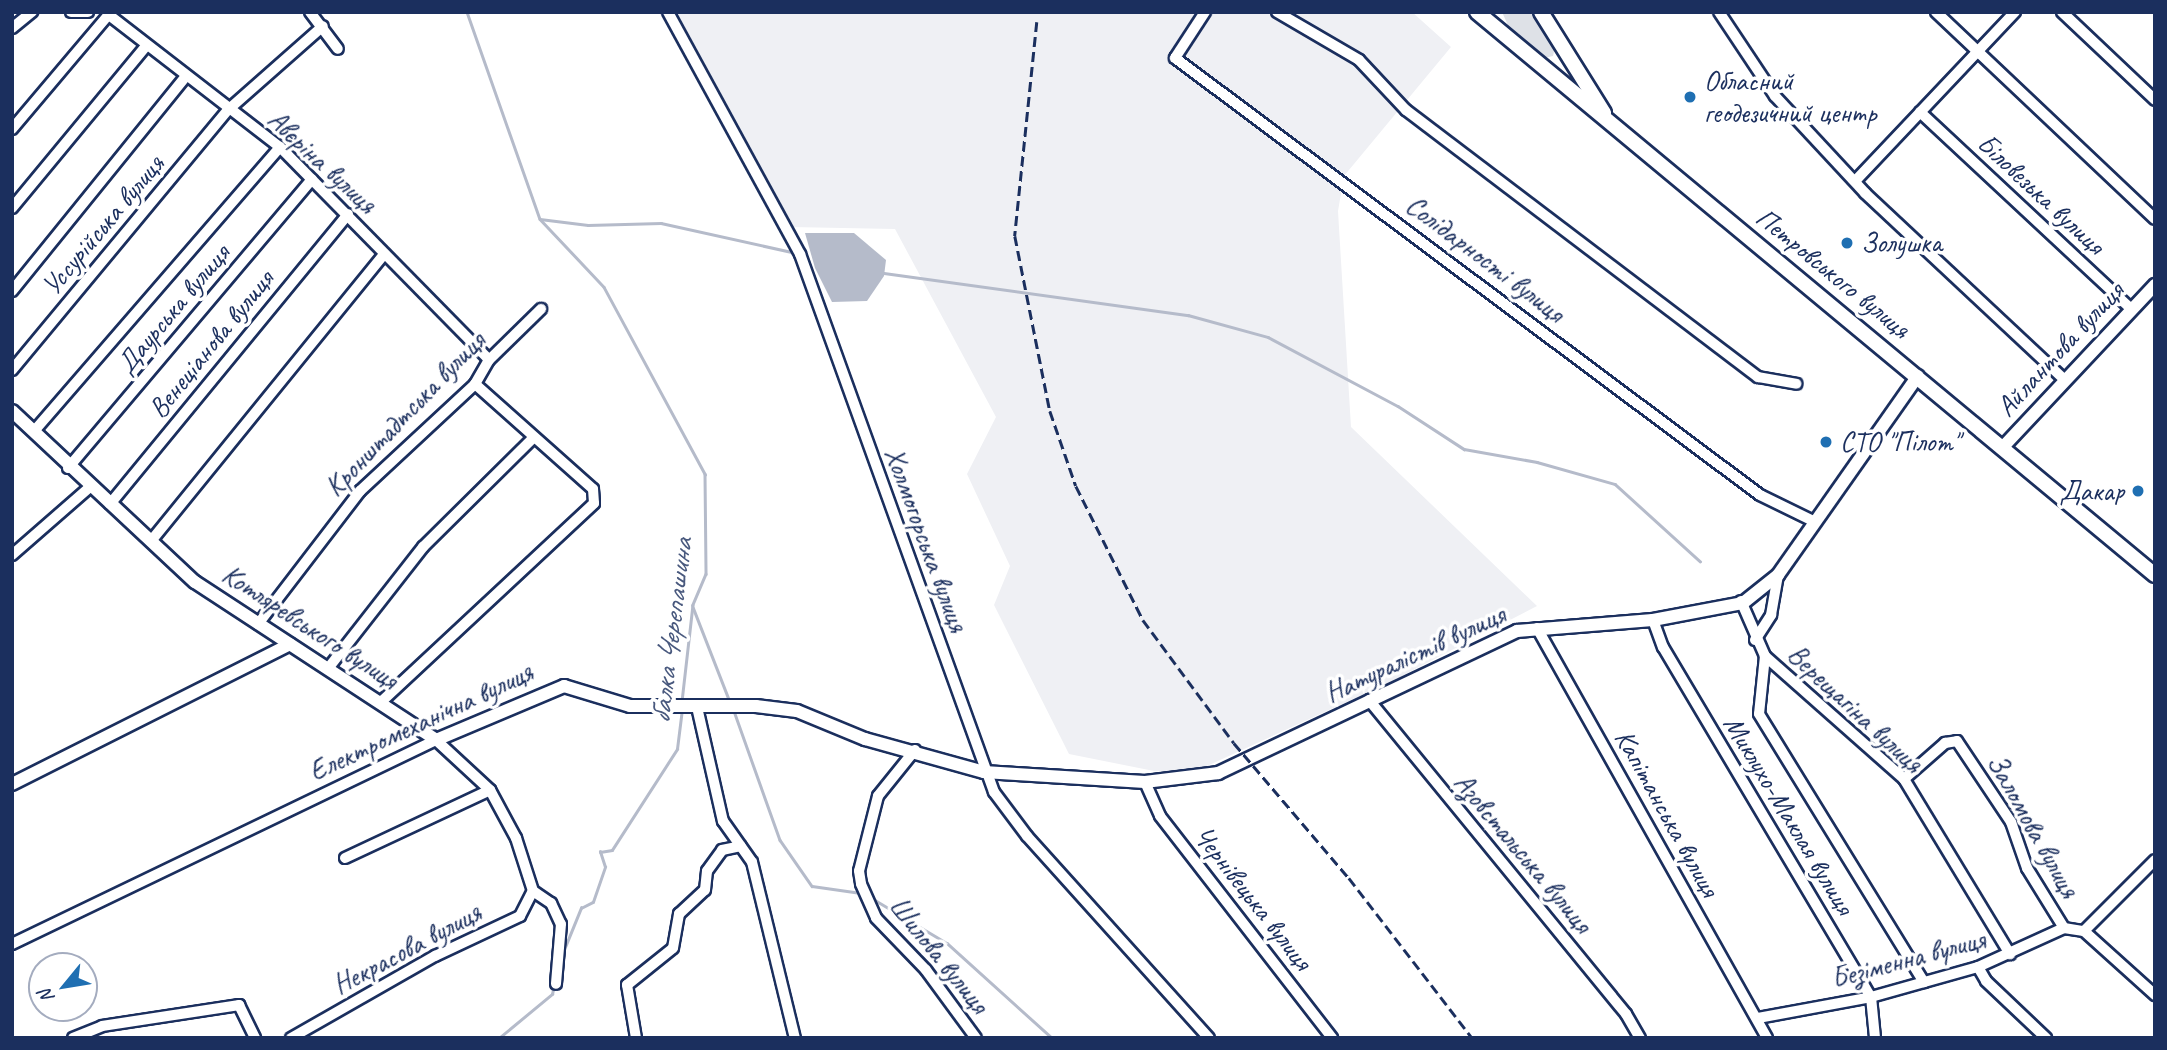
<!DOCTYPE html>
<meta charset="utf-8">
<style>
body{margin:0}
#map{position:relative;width:2167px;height:1050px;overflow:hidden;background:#fff;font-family:Caveat,sans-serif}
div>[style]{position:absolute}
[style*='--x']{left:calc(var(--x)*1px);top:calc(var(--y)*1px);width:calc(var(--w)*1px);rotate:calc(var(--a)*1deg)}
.built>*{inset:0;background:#eff0f4}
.green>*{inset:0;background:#dee1e7}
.water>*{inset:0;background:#b5bbca}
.stream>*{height:2.5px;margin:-1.25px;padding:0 1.25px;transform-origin:1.25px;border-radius:1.25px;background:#b5bbca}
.roads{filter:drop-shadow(2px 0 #1b2f5e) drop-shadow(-2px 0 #1b2f5e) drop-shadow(0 2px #1b2f5e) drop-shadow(0 -2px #1b2f5e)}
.minor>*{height:10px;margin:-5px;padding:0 5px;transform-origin:5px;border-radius:5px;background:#fff}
.tertiary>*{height:12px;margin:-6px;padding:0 6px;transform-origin:6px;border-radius:6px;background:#fff}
.secondary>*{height:14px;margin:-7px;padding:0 7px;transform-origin:7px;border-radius:7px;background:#fff}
.rail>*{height:2.5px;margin-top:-1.25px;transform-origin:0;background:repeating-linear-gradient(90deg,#1b2f5e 0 10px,transparent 0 15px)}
.dots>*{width:19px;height:19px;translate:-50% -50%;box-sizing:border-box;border:4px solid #fff;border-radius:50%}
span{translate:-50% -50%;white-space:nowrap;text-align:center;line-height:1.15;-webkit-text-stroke:7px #fff;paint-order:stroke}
.poi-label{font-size:28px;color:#1b2f5e}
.left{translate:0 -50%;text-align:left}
.right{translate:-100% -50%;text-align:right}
.street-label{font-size:28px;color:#1b2f5e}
.water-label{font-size:30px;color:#49597e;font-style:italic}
.frame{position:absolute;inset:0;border:14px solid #1b2f5e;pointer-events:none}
.north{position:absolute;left:28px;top:952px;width:70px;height:70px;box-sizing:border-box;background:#fff;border:2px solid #a4acbf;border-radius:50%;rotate:240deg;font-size:19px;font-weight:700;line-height:28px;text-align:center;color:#1b2f5e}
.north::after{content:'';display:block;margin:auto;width:24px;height:32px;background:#1f6fb2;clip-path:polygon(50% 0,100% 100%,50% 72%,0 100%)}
</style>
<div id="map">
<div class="built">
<i style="clip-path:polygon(677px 12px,1412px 12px,1451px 47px,1344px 176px,1338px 211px,1351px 427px,1537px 606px,1388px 683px,1196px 771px,1154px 771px,1069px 754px,994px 605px,1010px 566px,967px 474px,996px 417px,895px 229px,790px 227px)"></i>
</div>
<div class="green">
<i style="clip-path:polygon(1502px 12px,1534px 12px,1555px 47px,1553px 56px,1544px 58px,1511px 32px)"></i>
</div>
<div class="water">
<i style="clip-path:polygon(805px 233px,854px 233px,886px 260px,884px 276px,867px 301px,832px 302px,815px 268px)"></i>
</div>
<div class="stream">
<i style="--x:467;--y:12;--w:219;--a:70.6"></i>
<i style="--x:540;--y:219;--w:93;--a:46.7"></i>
<i style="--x:604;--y:287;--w:213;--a:61.6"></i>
<i style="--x:705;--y:474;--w:100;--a:89.4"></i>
<i style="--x:706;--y:574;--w:34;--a:113"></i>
<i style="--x:693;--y:605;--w:98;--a:96.5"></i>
<i style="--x:540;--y:219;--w:48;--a:7.1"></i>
<i style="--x:588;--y:225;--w:73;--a:-1.6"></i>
<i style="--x:661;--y:223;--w:138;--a:12.5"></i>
<i style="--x:884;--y:273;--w:307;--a:7.9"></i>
<i style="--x:1188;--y:315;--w:83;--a:15.4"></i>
<i style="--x:1268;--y:337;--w:147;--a:28"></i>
<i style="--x:1398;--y:406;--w:79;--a:33.1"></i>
<i style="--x:1464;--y:449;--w:74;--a:10.1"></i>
<i style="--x:1537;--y:462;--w:81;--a:15.8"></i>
<i style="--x:1615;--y:484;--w:115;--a:42.2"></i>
<i style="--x:693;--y:607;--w:102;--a:68.7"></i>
<i style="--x:734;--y:711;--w:137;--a:70.4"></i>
<i style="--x:780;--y:840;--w:56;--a:55.2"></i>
<i style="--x:812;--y:886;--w:49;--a:8.1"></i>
<i style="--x:870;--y:897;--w:90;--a:30.9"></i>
<i style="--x:947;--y:943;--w:142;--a:42.1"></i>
<i style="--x:563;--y:952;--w:48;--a:-67.8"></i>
<i style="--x:581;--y:908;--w:13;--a:-27"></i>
<i style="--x:593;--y:902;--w:37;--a:-71"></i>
<i style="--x:605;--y:867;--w:16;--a:-108"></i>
<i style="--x:600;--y:852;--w:12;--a:-9"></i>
<i style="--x:612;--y:850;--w:120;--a:-57.2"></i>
<i style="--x:677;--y:749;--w:40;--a:-82.9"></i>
<i style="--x:499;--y:1038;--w:69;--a:-39.7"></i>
<i style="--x:552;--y:994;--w:9;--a:-77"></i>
</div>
<div class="roads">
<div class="minor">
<i style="--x:71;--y:12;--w:17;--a:0"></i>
<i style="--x:310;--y:12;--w:46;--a:52.9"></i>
<i style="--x:668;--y:12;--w:276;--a:61.4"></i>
<i style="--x:800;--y:254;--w:572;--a:70.17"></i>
<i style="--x:994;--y:792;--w:55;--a:53.1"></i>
<i style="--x:1027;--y:836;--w:272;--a:48"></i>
<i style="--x:1205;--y:12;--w:55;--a:123.1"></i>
<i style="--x:1175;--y:58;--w:730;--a:36.76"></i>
<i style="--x:1760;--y:495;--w:61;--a:26.1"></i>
<i style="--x:1277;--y:12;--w:95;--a:30.3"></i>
<i style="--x:1359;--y:60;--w:69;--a:46.8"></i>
<i style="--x:1406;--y:110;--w:442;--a:37.2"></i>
<i style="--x:1758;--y:377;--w:39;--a:10"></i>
<i style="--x:1719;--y:12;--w:101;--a:56.3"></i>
<i style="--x:1775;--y:96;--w:132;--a:47.1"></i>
<i style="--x:1865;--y:193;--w:274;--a:43.1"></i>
<i style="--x:1936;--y:12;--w:301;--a:43.4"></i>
<i style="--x:2062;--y:12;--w:128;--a:43.4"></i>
<i style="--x:109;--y:15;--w:216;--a:37.7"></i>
<i style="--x:280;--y:147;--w:298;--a:45.5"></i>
<i style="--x:12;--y:28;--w:26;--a:-39"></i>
<i style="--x:1920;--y:112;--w:289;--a:43"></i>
<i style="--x:12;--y:129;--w:153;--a:-49.8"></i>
<i style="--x:1857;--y:179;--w:230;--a:-46.6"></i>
<i style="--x:12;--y:208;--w:210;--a:-50.4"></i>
<i style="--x:12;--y:291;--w:277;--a:-51"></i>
<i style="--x:12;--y:370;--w:339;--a:-50.3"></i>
<i style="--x:229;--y:109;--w:125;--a:-41.4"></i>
<i style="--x:35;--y:430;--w:374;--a:-49.1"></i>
<i style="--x:68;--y:468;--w:378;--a:-49.8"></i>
<i style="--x:110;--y:504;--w:375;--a:-50.6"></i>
<i style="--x:151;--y:541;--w:370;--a:-50.9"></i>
<i style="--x:12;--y:555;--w:103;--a:-41.1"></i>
<i style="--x:1741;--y:601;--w:60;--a:66.4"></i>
<i style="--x:1765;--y:656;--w:186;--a:41.5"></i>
<i style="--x:1904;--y:779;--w:205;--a:58.8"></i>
<i style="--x:1653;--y:620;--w:29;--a:70"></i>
<i style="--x:1663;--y:647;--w:407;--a:59.3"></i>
<i style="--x:1871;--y:997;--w:41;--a:84.4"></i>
<i style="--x:258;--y:624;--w:168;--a:-52.5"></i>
<i style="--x:360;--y:491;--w:157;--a:-42.9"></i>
<i style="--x:475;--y:384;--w:28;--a:-60"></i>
<i style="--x:489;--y:360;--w:73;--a:-44.4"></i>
<i style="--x:1537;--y:628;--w:470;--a:60.7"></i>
<i style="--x:1755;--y:640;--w:30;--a:-57"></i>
<i style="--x:1771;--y:615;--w:41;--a:-80.1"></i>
<i style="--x:1765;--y:656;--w:58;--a:95.9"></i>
<i style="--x:1759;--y:714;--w:315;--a:58.4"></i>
<i style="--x:330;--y:666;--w:151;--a:-52"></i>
<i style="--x:423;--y:547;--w:156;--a:-44.7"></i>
<i style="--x:1369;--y:700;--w:406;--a:50.7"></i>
<i style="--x:1626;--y:1014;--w:28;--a:60"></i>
<i style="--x:382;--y:701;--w:290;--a:-43"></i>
<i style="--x:594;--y:503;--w:14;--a:-94"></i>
<i style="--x:593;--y:489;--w:158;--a:-138.3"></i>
<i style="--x:697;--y:707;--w:117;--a:77.2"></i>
<i style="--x:723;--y:821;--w:50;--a:54.7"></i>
<i style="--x:752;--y:862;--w:181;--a:76.3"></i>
<i style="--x:915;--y:750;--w:59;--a:128.8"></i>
<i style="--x:878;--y:796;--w:77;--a:104.2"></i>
<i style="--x:859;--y:871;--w:13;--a:81"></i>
<i style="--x:861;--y:884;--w:37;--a:66"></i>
<i style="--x:876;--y:918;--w:72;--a:46.1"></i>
<i style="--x:926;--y:970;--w:84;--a:53.7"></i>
<i style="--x:1904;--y:779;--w:55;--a:-41.3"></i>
<i style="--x:1945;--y:743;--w:12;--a:-9"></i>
<i style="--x:1957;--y:741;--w:97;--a:56.3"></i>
<i style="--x:2011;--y:822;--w:49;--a:70.8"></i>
<i style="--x:2027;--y:868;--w:70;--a:58.3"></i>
<i style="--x:2064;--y:928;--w:20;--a:9"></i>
<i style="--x:2084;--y:931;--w:96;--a:42"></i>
<i style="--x:1145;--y:782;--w:37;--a:66"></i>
<i style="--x:1160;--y:816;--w:281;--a:52.2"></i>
<i style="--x:345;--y:858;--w:160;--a:-25.1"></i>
<i style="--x:2084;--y:931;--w:100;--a:-45"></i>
<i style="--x:12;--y:944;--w:471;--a:-25.7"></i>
<i style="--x:436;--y:740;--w:74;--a:42.8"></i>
<i style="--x:490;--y:790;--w:55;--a:61.6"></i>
<i style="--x:516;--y:838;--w:56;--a:72.2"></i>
<i style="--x:533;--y:891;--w:22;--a:34"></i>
<i style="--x:551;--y:903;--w:23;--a:65"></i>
<i style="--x:561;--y:924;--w:60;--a:94.8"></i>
<i style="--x:1978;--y:967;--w:16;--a:60"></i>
<i style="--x:1986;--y:981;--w:83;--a:43.5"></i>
<i style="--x:1758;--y:1018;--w:115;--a:-10.5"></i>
<i style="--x:1871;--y:997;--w:111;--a:-15.7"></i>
<i style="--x:1978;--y:967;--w:94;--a:-24.4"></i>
<i style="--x:73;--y:1038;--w:31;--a:-22"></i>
<i style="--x:102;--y:1026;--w:139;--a:-8.7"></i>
<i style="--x:239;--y:1005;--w:37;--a:64"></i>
<i style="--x:291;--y:1038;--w:166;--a:-29.7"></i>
<i style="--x:435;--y:956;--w:94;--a:-25.2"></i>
<i style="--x:520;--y:916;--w:28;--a:-63"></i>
<i style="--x:636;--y:1038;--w:54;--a:-99.6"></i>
<i style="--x:627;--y:985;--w:59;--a:-38.8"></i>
<i style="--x:673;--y:948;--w:35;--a:-80"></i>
<i style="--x:679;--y:914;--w:35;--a:-43"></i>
<i style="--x:705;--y:890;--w:19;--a:-84"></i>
<i style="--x:707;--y:871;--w:26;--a:-54"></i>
<i style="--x:722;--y:850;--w:19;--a:-12"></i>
</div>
<div class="tertiary">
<i style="--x:12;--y:411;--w:250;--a:43.1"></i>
<i style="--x:195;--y:582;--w:288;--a:33.2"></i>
<i style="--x:436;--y:740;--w:139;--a:-22.9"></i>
<i style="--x:564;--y:686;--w:69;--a:16.9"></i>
<i style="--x:630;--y:706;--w:126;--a:0"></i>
<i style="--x:756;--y:706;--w:41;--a:7"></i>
<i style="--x:797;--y:711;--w:74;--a:22.4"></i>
<i style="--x:865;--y:739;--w:123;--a:15.5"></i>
<i style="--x:984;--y:772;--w:161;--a:3.6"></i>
<i style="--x:1145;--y:782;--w:74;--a:-7"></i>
<i style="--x:1218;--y:773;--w:331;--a:-25.4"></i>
<i style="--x:1517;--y:631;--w:136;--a:-4.6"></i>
<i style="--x:1653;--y:620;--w:92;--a:-10.7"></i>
<i style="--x:1743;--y:603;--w:45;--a:-38.7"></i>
<i style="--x:1778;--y:575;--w:243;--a:-54.9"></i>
<i style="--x:2002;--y:448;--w:224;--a:-46.8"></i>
<i style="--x:12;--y:784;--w:311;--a:-26.7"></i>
</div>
<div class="secondary">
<i style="--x:1477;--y:12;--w:881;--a:39.71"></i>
<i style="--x:1541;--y:12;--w:119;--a:58"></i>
</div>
</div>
<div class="rail">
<i style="--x:1037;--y:22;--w:215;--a:95.9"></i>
<i style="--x:1015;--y:236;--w:178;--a:78.7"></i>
<i style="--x:1050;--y:411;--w:79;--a:70.9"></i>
<i style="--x:1076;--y:486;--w:150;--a:63.4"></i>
<i style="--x:1143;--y:620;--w:153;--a:53.5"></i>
<i style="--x:1234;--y:743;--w:177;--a:49.6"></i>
<i style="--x:1349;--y:878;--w:202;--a:52.4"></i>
</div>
<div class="dots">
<i style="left:1690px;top:97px;background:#1f6fb2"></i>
<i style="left:1847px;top:243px;background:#1f6fb2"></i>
<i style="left:1826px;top:442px;background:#1f6fb2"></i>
<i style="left:2138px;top:491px;background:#1f6fb2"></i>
</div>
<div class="poi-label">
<span class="left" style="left:1704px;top:97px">Обласний<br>геодезичний центр</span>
<span class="left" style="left:1861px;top:243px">Золушка</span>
<span class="left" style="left:1840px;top:442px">СТО "Пілот"</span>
<span class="right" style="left:2124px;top:491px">Дакар</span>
</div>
<div class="street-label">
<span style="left:322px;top:162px;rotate:43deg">Авєріна вулиця</span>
<span style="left:2041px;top:194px;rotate:43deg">Біловезька вулиця</span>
<span style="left:103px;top:225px;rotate:-50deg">Уссурійська вулиця</span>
<span style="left:1485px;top:259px;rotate:37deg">Солідарності вулиця</span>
<span style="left:1833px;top:273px;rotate:39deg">Петровського вулиця</span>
<span style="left:173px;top:309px;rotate:-50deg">Даурська вулиця</span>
<span style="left:211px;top:344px;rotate:-51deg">Венеціанова вулиця</span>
<span style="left:2060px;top:349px;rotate:-47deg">Айлантова вулиця</span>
<span style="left:405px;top:414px;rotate:-46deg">Кронштадтська вулиця</span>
<span style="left:926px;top:540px;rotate:70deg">Холмогорська вулиця</span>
<span style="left:310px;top:627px;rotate:33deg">Котляревського вулиця</span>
<span style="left:1415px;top:654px;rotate:-25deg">Натуралістів вулиця</span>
<span style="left:1855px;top:709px;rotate:43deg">Верещагіна вулиця</span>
<span style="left:421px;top:722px;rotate:-25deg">Електромеханічна вулиця</span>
<span style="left:1667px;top:813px;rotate:61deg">Капітанська вулиця</span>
<span style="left:1789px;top:815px;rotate:59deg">Миклухо-Маклая вулиця</span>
<span style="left:2033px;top:826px;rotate:61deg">Заломова вулиця</span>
<span style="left:1523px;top:853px;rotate:50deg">Азовстальська вулиця</span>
<span style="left:1253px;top:898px;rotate:52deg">Чернівецька вулиця</span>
<span style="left:407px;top:949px;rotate:-28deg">Некрасова вулиця</span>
<span style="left:939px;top:955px;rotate:51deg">Шилова вулиця</span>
<span style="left:1908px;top:959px;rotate:-15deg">Безіменна вулиця</span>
</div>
<div class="water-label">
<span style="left:671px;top:631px;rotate:-83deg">балка Черепашина</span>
</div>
<div class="frame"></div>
<div class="north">N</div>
</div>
